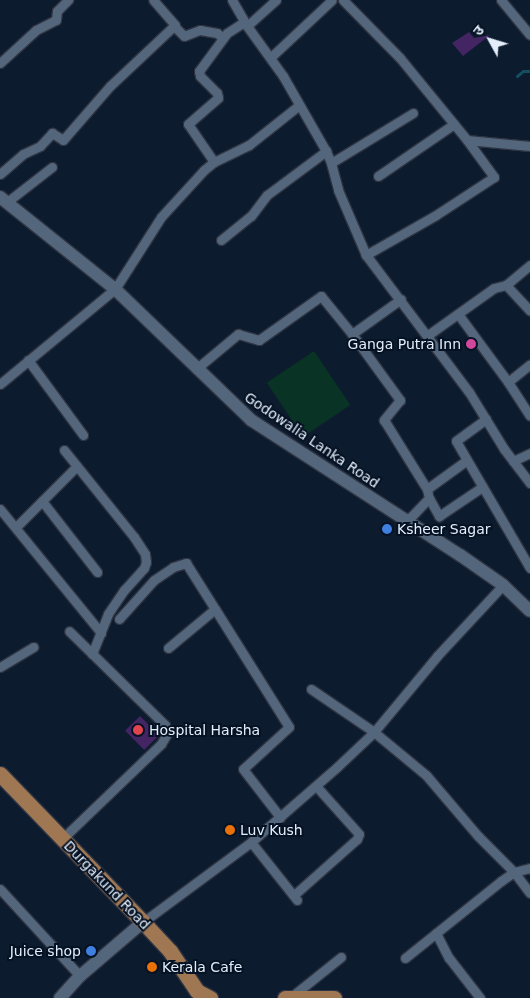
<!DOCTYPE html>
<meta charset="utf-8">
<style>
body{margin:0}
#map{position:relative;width:530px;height:998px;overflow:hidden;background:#0c1b2d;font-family:"DejaVu Sans","Noto Sans Devanagari",sans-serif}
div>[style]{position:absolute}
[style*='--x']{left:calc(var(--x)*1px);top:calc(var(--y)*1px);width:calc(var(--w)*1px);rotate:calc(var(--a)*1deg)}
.green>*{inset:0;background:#093324;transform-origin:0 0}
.stream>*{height:3px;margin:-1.5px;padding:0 1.5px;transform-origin:1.5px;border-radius:1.5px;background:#154d61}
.building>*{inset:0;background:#442564;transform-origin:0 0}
.roads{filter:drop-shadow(1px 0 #2e3443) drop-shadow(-1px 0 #2e3443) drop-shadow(0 1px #2e3443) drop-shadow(0 -1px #2e3443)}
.street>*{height:9px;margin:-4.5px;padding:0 4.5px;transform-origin:4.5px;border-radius:4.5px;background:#54667b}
.secondary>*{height:12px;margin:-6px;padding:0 6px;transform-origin:6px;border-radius:6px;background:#54667b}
.primary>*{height:15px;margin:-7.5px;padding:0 7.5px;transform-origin:7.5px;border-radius:7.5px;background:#a07753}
.dots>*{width:14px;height:14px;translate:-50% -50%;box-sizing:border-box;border:2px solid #051223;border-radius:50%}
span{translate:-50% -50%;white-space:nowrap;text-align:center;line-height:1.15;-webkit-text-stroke:4px #051223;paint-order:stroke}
.poi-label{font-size:14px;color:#e4eefb}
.right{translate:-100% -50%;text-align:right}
.left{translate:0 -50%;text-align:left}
.street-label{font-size:14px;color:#e4eefb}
.north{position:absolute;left:465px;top:15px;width:50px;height:50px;-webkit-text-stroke:4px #051223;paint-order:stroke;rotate:309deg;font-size:14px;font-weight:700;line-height:20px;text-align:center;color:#e4eefb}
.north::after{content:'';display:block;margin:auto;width:18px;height:22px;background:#e4eefb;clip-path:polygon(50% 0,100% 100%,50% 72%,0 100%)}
</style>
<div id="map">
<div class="green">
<i style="left:314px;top:351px;width:65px;height:57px;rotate:56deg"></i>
</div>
<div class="stream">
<i style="--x:517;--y:76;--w:8;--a:-40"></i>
<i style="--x:523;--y:71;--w:7;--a:0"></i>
</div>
<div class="building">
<i style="clip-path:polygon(469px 32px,474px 38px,490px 35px,463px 56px,452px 43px)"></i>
<i style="left:140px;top:716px;width:27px;height:21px;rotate:45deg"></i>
</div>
<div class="roads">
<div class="street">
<i style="--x:232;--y:0;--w:30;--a:60"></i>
<i style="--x:247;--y:26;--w:62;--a:54.2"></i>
<i style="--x:283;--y:76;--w:86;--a:60.2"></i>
<i style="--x:326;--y:151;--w:13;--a:67"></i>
<i style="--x:331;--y:163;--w:28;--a:75"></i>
<i style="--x:338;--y:190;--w:71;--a:66.7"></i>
<i style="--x:366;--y:255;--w:171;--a:53.1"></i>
<i style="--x:469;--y:392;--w:67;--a:58.4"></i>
<i style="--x:504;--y:449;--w:43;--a:52.6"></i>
<i style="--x:343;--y:0;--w:81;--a:45.5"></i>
<i style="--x:400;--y:58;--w:106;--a:50.7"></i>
<i style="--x:467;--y:140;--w:46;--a:53.9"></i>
<i style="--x:494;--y:177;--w:69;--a:146.8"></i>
<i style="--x:436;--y:215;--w:81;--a:150.3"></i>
<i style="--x:501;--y:0;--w:45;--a:50.4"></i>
<i style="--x:174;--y:26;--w:14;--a:45"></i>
<i style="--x:184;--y:36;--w:17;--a:-21"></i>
<i style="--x:200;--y:30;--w:17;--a:10"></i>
<i style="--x:217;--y:33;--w:8;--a:40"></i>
<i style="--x:247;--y:26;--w:39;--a:-42"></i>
<i style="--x:271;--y:57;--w:83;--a:-43.1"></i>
<i style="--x:0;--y:63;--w:49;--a:-42.5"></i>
<i style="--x:36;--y:30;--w:22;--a:-27"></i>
<i style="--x:56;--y:20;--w:9;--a:-84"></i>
<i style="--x:57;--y:11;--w:16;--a:-45"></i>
<i style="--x:467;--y:140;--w:63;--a:5.4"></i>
<i style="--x:214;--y:162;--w:46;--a:-124.4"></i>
<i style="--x:188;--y:124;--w:40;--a:-41"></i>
<i style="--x:218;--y:98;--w:5;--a:-101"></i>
<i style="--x:217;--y:93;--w:24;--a:-135"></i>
<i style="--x:200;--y:76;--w:5;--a:-101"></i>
<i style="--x:199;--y:71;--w:47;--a:-53.6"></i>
<i style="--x:227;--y:33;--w:20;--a:-33"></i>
<i style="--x:331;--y:163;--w:96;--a:-31.4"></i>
<i style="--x:0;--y:174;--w:30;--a:-41"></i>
<i style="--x:23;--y:154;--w:19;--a:-25"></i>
<i style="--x:40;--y:146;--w:18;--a:-47"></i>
<i style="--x:52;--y:133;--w:13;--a:32"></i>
<i style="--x:63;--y:140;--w:72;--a:-49"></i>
<i style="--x:110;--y:86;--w:89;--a:-43.2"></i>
<i style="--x:175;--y:25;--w:33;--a:-131"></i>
<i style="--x:378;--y:176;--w:92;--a:-34.4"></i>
<i style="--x:7;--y:202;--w:57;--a:-37.9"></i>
<i style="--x:221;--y:240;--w:38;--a:-39"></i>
<i style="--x:251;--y:216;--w:26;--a:-53"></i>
<i style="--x:267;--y:195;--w:74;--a:-36.7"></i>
<i style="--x:506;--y:285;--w:35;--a:47"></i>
<i style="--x:458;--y:314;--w:84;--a:53.7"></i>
<i style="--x:508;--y:382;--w:40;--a:57.1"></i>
<i style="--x:352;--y:334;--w:82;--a:54"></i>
<i style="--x:400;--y:400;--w:26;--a:129"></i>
<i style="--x:384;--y:420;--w:81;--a:58.1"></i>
<i style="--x:428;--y:335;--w:81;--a:-35.5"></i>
<i style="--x:494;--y:288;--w:12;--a:-14"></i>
<i style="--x:506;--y:285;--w:31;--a:-40"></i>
<i style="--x:28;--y:360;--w:93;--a:53.7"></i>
<i style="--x:196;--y:369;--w:55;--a:-39.8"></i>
<i style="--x:238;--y:334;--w:22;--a:16"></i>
<i style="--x:259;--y:340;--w:76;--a:-35.4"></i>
<i style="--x:321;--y:296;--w:49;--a:50.8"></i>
<i style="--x:352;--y:334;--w:60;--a:-35.5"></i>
<i style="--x:508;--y:382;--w:28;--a:-39"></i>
<i style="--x:0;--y:384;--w:149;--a:-39.6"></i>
<i style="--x:115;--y:289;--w:85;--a:-57.4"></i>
<i style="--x:161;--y:217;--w:64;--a:-47.5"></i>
<i style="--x:204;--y:170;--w:13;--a:-39"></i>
<i style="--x:214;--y:162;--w:39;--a:-26"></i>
<i style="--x:249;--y:145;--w:63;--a:-38.5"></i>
<i style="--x:486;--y:419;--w:37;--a:144"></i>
<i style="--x:456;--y:441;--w:147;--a:59.8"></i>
<i style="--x:64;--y:450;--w:112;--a:51.2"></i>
<i style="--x:134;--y:537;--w:20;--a:57"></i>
<i style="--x:145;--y:554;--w:8;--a:83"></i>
<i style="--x:146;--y:562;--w:6;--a:108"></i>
<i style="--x:144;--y:568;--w:30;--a:132"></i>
<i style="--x:124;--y:590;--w:29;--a:124"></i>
<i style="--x:108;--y:614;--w:43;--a:111.8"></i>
<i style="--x:513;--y:461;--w:19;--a:-25"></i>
<i style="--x:428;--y:494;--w:5;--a:-101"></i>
<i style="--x:427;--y:489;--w:49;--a:-35.9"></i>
<i style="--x:42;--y:501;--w:90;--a:52.2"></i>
<i style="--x:0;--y:509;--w:160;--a:50.8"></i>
<i style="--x:407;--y:521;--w:32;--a:-46"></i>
<i style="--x:429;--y:498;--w:21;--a:61"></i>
<i style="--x:439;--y:516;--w:52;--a:-34"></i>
<i style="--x:16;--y:527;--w:86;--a:-45"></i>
<i style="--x:119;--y:619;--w:52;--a:-48.1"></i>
<i style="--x:154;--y:580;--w:23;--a:-34"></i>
<i style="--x:173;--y:567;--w:14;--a:-17"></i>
<i style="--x:186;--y:563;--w:54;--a:57.8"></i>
<i style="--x:168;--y:648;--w:61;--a:-39.7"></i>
<i style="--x:215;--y:609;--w:139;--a:57.9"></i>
<i style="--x:289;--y:727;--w:62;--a:137.6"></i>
<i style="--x:243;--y:769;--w:61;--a:52.4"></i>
<i style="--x:0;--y:667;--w:39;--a:-31"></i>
<i style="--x:311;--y:689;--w:76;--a:34.3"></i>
<i style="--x:374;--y:732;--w:67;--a:39.6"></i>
<i style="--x:426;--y:775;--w:80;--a:49.6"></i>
<i style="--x:478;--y:836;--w:51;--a:45"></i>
<i style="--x:514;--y:872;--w:26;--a:53"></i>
<i style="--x:63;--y:838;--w:136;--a:-43.8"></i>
<i style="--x:161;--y:744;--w:14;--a:-60"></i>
<i style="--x:168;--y:732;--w:8;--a:-113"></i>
<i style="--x:165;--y:725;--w:134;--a:-135.6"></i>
<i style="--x:251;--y:842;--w:74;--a:51.6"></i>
<i style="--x:0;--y:889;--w:118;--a:47.4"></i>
<i style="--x:294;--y:895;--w:84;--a:-41.6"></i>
<i style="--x:357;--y:839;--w:5;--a:-68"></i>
<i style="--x:359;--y:834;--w:64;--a:-131.9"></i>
<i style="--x:143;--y:922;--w:134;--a:-36.5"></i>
<i style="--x:251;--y:842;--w:114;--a:-41.1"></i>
<i style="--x:337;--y:767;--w:51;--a:-43.4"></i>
<i style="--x:374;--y:732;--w:99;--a:-50.3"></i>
<i style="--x:437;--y:656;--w:97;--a:-47.1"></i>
<i style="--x:436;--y:933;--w:28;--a:63"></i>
<i style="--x:449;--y:958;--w:51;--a:52.2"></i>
<i style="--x:405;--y:958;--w:123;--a:-38.7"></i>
<i style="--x:501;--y:881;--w:16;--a:-35"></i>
<i style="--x:514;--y:872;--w:16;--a:-14"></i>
<i style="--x:291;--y:997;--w:64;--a:-38.7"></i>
</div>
<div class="secondary">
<i style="--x:0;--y:197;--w:147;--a:38.7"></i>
<i style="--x:115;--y:289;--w:189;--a:43.9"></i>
<i style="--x:251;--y:420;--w:249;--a:32.9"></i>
<i style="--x:460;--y:555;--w:52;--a:34.9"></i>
<i style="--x:503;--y:585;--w:37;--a:44"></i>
<i style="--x:60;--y:998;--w:30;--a:-48"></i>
<i style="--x:80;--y:976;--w:83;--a:-40.6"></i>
</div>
<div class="primary">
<i style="--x:0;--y:774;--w:206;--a:46"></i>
<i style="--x:143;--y:922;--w:40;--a:47"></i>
<i style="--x:170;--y:951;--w:48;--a:56"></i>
<i style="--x:197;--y:991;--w:15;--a:28"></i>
<i style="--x:285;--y:998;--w:49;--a:0"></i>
</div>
</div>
<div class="dots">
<i style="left:471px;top:344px;background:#d1479c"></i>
<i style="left:387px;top:529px;background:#3f7fe0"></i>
<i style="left:138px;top:730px;background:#e0444e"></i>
<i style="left:230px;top:830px;background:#e8710a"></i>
<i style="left:91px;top:951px;background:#3f7fe0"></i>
<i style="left:152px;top:967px;background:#e8710a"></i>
</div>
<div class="poi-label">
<span class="right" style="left:461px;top:344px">Ganga Putra Inn</span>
<span class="left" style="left:397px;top:529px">Ksheer Sagar</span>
<span class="left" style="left:149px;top:730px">Hospital Harsha</span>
<span class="left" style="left:240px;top:830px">Luv Kush</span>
<span class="right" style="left:81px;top:951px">Juice shop</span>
<span class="left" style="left:162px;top:967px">Kerala Cafe</span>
</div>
<div class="street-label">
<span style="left:312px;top:440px;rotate:34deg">Godowalia Lanka Road</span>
<span style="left:107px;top:885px;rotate:46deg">Durgakund Road</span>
</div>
<div class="north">उ</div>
</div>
